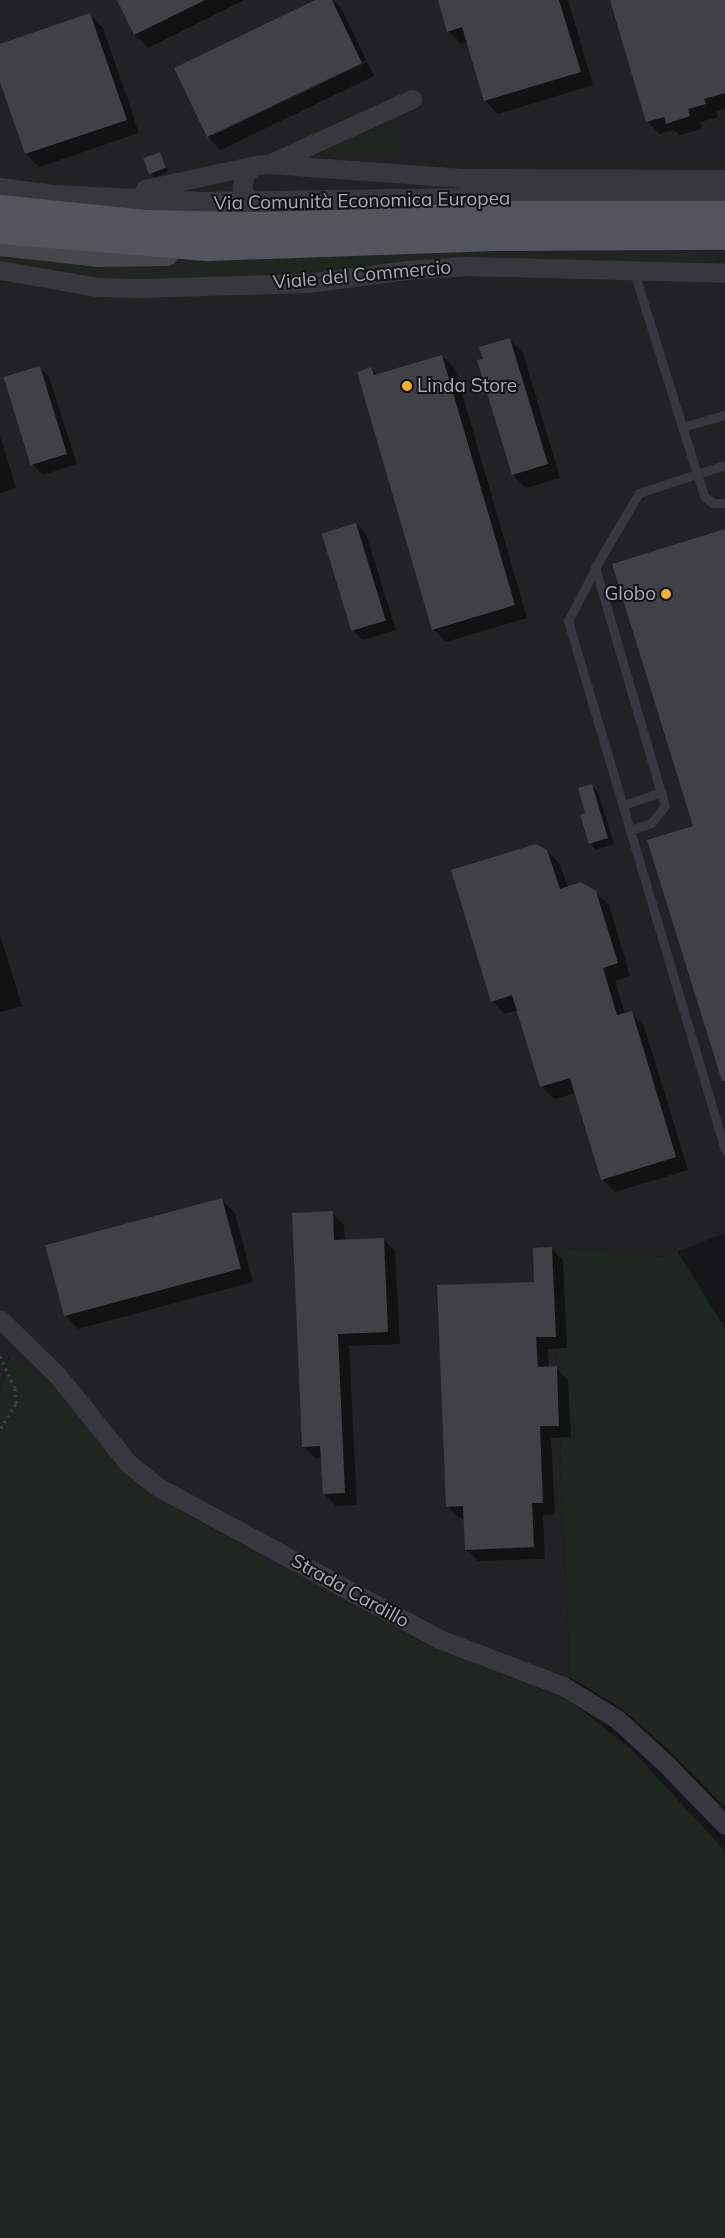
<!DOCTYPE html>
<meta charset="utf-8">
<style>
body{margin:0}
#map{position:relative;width:725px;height:2238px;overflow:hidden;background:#161618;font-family:Mulish,sans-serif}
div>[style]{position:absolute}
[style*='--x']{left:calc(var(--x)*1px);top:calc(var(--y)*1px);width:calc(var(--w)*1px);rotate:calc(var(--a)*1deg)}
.built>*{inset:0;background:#222225}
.green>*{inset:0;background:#1e261f}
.shadow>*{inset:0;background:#0007;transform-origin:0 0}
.building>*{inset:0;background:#404145;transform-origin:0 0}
.path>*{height:3px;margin-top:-1.5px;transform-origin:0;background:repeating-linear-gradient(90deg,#3d3f44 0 2.5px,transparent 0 6.5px)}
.service>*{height:9px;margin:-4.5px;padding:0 4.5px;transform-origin:4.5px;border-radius:4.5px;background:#37383d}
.minor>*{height:19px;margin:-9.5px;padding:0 9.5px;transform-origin:9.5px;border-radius:9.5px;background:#37383d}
.tertiary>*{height:22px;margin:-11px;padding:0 11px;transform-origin:11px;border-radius:11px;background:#37383d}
.secondary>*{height:26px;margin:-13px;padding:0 13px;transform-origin:13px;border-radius:13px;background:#45474d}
.primary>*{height:28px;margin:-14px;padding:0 14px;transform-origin:14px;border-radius:14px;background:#53555c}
.dots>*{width:14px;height:14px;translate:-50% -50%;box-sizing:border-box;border:2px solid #111113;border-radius:50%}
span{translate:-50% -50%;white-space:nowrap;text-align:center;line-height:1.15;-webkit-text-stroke:4px #111113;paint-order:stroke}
.street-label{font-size:19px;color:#a8adb8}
.poi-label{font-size:19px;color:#a8adb8}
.left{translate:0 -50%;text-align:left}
.right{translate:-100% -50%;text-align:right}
</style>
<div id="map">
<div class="built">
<i style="clip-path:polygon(0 0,725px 0,725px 1233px,665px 1257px,552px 1247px,571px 1702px,410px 1637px,298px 1578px,154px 1495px,9px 1356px,0 1391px)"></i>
</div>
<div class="green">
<i style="clip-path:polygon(398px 123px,401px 154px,318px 154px,318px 147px)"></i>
<i style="clip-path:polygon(0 249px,170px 263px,459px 250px,725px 253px,717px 258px,718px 266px,143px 278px,84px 275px,0 262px)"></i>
<i style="clip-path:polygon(552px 1247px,665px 1257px,677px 1251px,725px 1328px,725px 1807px,667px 1748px,621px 1708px,570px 1677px)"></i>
<i style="clip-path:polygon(10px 1355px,52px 1386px,125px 1470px,154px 1495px,298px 1578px,410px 1637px,571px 1702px,631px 1749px,725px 1851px,725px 2238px,0 2238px,0 1391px)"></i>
</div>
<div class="shadow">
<i style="clip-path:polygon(118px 0,244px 0,148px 48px,135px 35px)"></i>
<i style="clip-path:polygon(318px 0,333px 0,341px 8px,366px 60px,212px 134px,212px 136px,367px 62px,374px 76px,221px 150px,208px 137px,176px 68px)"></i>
<i style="clip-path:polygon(439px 0,568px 0,593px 85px,498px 114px,485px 101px,468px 42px,461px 44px,448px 31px)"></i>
<i style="clip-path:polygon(611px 0,725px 0,725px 109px,716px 112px,718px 117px,700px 122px,702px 129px,679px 135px,674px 130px,659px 134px,647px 121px)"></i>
<i style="clip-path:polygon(90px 15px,103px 28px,139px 133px,39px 167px,26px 154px,0 78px,0 45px)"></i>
<i style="left:160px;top:153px;width:20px;height:16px;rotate:66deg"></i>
<i style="clip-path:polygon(510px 340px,523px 353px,560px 478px,526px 488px,513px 475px,479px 361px,484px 360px)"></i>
<i style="clip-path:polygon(442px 356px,455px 369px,527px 618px,446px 642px,433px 629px,371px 369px,377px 375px)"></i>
<i style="clip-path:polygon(39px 367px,49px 377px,77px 464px,43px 475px,33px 465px,6px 378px)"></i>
<i style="clip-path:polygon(0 436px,16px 488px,0 493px)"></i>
<i style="clip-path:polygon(356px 524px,366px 534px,396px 630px,363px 640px,353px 630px)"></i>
<i style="clip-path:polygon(591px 785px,598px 792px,614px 844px,596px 850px,590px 843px,587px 813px)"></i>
<i style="clip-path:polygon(547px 851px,560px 864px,568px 888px,595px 892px,609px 905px,630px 976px,615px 981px,625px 1014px,631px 1013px,644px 1026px,688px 1170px,615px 1192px,602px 1179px,576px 1093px,554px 1099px,541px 1086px,518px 1010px,505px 1014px,492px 1001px)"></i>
<i style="clip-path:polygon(0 935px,22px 1006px,1px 1012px,0 1012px)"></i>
<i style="clip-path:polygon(222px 1200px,235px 1213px,253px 1282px,78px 1329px,65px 1315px)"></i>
<i style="clip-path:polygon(332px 1213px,344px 1225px,345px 1241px,383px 1239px,395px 1251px,400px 1344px,349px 1346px,357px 1505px,336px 1506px,324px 1494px,322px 1458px,315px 1458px,303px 1446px)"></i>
<i style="clip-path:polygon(551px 1248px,563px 1260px,567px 1348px,548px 1349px,549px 1368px,556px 1368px,568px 1380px,571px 1437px,551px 1438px,555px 1514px,543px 1515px,545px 1559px,478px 1561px,466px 1549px,465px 1518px,459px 1518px,447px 1506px,535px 1283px)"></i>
</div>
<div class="building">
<i style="clip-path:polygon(117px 0,205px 0,134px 35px)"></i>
<i style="clip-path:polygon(315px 0,332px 0,362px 63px,207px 137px,174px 68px)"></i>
<i style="clip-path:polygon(438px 0,559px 0,581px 72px,484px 101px,462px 27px,447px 32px)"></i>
<i style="clip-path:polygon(610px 0,725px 0,725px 93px,704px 99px,706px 104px,688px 109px,690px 116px,666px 124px,664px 117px,646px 122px)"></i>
<i style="clip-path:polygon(90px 13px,127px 120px,25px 154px,0 82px,0 44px)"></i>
<i style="left:160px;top:152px;width:17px;height:18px;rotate:69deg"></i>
<i style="clip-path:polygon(510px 338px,548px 464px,512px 475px,477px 360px,483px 359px,479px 347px)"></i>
<i style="clip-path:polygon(442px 355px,515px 605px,432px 630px,357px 372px,371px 367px,374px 375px)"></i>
<i style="left:40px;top:366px;width:92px;height:38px;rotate:73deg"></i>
<i style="left:356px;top:523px;width:102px;height:36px;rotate:73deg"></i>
<i style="clip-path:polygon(725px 529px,725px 1081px,722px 1081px,647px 840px,693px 826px,612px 564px)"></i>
<i style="clip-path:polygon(592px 784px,608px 838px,589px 844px,580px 815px,585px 813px,578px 788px)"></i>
<i style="clip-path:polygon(536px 844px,547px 850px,560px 889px,581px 882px,596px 891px,618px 963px,603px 968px,617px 1015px,632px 1011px,676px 1157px,601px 1180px,570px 1078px,540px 1087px,512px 995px,491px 1002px,451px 870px)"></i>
<i style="left:222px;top:1198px;width:73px;height:183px;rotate:75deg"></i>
<i style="clip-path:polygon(333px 1211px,334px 1240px,384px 1238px,388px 1332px,338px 1334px,345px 1493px,323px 1494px,320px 1446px,302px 1447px,292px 1213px)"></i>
<i style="clip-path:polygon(552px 1247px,556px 1337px,536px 1337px,538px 1367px,557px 1366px,559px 1426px,540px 1426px,543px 1503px,532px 1503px,534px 1547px,465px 1550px,463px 1506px,446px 1507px,437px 1285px,534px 1282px,533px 1248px)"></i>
</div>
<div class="path">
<i style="--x:0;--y:1356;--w:35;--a:65"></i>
<i style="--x:15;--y:1388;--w:16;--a:86"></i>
<i style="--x:16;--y:1404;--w:31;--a:122"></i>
</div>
<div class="service">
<i style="--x:634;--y:272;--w:212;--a:72.7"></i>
<i style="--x:697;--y:474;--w:61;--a:161.9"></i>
<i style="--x:639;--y:493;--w:69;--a:120.7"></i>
<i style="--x:604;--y:552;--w:78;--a:117.6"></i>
<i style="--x:568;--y:621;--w:552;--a:73.47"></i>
<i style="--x:682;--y:427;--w:45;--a:-15.6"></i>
<i style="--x:725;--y:465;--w:29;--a:162"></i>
<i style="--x:697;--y:474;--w:23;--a:72"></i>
<i style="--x:704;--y:496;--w:11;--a:41"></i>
<i style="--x:712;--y:503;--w:13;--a:0"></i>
<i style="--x:595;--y:567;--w:249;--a:73.7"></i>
<i style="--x:665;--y:806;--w:22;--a:129"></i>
<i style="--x:651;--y:823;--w:21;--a:161"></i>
<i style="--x:623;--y:805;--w:41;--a:-18.4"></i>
</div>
<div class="minor">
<i style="--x:271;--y:163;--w:155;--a:-24.4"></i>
<i style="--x:146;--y:201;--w:12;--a:-95"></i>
<i style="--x:145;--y:189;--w:113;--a:-12.3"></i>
<i style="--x:249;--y:203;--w:17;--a:-114"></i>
<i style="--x:242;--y:187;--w:13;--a:-77"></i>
<i style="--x:245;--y:174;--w:13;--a:-42"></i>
<i style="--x:255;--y:165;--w:13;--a:-4"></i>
<i style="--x:268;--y:164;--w:195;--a:4.1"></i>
<i style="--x:462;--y:178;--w:263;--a:0.2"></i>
<i style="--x:0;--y:270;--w:98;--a:9.9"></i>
<i style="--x:97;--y:287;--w:43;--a:1.3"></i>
<i style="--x:140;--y:288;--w:167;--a:-1.7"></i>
<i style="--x:307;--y:283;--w:101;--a:-7.4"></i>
<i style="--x:407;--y:270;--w:59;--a:-3.9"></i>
<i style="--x:466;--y:266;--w:259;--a:1.5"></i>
<i style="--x:0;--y:1319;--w:81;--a:44.5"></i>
<i style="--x:58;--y:1376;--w:112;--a:51.2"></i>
<i style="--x:128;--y:1463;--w:38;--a:39"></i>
<i style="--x:158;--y:1487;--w:319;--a:28.4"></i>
<i style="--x:439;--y:1639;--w:133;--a:20.8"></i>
<i style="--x:563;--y:1686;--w:63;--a:31.4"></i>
<i style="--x:617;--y:1719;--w:68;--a:42.6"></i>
<i style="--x:667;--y:1765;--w:83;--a:46"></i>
</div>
<div class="tertiary">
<i style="--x:0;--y:189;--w:53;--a:7.5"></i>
<i style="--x:53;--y:196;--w:148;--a:2.7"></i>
<i style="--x:201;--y:203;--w:524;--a:-0.87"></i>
</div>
<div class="secondary">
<i style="--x:0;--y:243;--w:100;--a:6.3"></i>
<i style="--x:99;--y:254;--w:67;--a:-0.9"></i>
</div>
<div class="primary">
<i style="--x:0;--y:209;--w:146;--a:5.9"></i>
<i style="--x:145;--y:224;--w:104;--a:1.1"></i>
<i style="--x:249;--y:226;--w:129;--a:-1.3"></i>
<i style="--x:378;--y:223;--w:113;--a:-4"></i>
<i style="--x:491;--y:215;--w:234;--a:0"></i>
<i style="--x:0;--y:230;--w:210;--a:4.7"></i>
<i style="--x:209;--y:247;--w:293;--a:-2"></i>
<i style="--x:502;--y:237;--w:223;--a:-0.3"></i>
</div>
<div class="dots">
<i style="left:407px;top:386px;background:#f2b134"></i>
<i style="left:666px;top:594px;background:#f2b134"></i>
</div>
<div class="street-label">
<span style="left:362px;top:201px;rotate:-1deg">Via Comunità Economica Europea</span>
<span style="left:362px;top:275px;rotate:-5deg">Viale del Commercio</span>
<span style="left:350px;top:1591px;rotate:29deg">Strada Cardillo</span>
</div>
<div class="poi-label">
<span class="left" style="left:417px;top:386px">Linda Store</span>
<span class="right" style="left:656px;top:594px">Globo</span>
</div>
</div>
